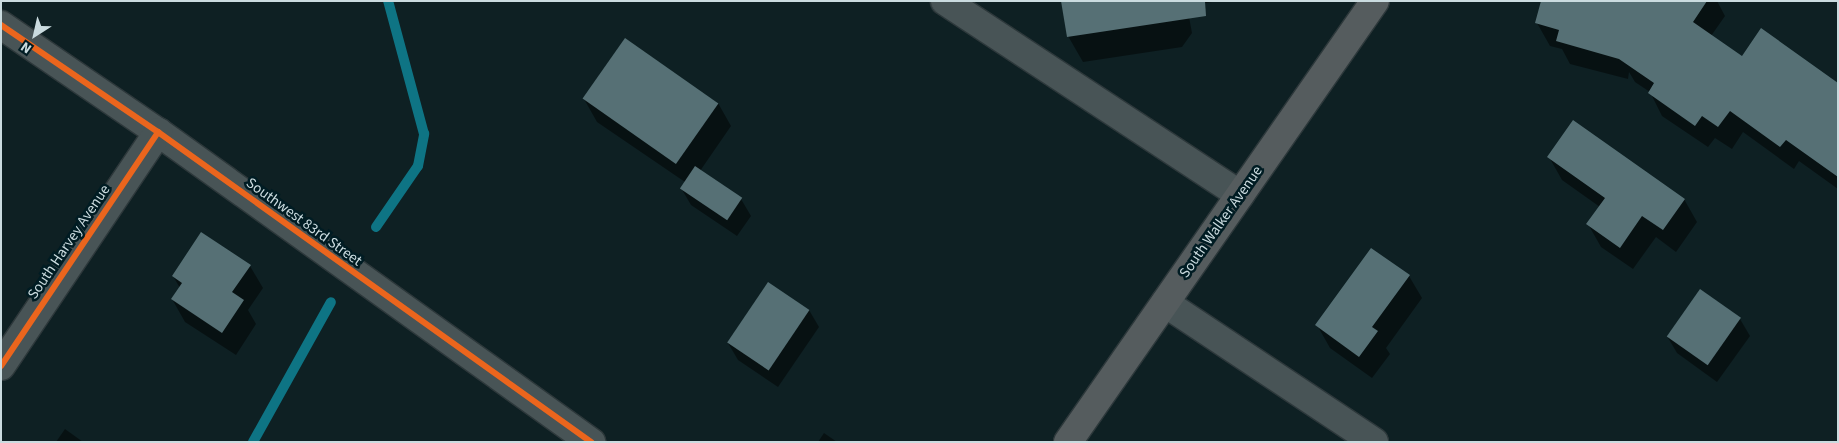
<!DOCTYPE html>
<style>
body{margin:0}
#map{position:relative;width:1839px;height:443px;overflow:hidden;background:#0e2023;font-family:"Source Sans 3",sans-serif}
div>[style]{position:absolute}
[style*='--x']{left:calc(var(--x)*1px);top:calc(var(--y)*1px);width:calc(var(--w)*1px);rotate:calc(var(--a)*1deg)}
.shadow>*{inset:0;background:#0007}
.stream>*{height:10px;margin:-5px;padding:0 5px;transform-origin:5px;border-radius:5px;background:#0e7484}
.building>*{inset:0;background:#567075;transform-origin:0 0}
.roads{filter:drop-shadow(1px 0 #2d383b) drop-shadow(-1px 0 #2d383b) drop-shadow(0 1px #2d383b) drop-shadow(0 -1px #2d383b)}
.minor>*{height:28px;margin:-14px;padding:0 14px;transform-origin:14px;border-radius:14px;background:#485456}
.major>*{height:28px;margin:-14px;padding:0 14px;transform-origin:14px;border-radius:14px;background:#555c5e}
.cycleway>*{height:6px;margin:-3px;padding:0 3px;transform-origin:3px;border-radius:3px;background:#eb651d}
span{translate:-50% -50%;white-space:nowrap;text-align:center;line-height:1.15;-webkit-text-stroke:5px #001c23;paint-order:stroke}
.street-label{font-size:15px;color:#cadbdf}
.frame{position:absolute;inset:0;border:2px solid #cadbdf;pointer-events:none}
.north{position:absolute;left:10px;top:10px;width:50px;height:50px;-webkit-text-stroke:4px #001c23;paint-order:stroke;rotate:215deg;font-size:14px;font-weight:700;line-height:20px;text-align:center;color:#cadbdf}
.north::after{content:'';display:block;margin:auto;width:18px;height:22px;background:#cadbdf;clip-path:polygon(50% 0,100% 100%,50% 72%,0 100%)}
</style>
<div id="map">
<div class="shadow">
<i style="clip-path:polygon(1062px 1px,1211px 1px,1212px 2px,1187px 6px,1192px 33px,1182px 47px,1083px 62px,1068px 36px)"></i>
<i style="clip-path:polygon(1663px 1px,1717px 1px,1725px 16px,1711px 36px,1742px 57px,1838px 84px,1838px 189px,1799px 161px,1794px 169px,1743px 132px,1732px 149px,1715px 138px,1708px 147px,1662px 116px,1650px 92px,1635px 82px,1629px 72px,1628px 79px,1570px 64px,1562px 49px,1550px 46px,1537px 23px)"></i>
<i style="clip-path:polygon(584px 99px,718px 103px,731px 126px,700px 171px,741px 199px,751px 216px,737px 236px,691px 205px,681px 188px,685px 182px,597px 122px)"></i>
<i style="clip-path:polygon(1549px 157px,1684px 199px,1697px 222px,1676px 252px,1656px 237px,1633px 269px,1601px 247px,1588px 224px,1600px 207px,1562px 180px)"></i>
<i style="clip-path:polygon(250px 266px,263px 288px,248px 310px,256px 324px,236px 355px,185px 322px,172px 299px,180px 288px,173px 276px)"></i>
<i style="clip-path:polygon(1409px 276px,1422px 298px,1386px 348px,1390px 354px,1372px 378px,1330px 348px,1317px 325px)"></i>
<i style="clip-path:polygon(809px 310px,819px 327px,778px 387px,738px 360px,728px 343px)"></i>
<i style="clip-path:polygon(1740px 319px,1750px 336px,1717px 382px,1677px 353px,1667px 336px)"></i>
<i style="clip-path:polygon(65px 429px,83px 442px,56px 442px)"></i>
<i style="clip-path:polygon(824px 433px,837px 442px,818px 442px)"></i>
</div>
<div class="stream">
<i style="--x:376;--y:227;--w:74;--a:-55.5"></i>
<i style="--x:418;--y:166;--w:33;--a:-79"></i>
<i style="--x:424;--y:134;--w:138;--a:-105.1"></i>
<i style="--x:253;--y:442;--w:160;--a:-60.9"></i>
</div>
<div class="building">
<i style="clip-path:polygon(1061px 1px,1205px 1px,1206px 16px,1067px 37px)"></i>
<i style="clip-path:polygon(1541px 1px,1707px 1px,1693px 22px,1742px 56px,1761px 28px,1838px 83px,1838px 177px,1786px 140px,1780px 147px,1730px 111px,1718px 127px,1702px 116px,1695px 126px,1648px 93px,1654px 83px,1619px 59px,1556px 41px,1559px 30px,1535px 23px)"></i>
<i style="left:625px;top:38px;width:114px;height:74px;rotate:35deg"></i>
<i style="clip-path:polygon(1573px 120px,1685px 199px,1663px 230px,1642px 216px,1620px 248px,1586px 224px,1605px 198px,1547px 157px)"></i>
<i style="left:695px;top:166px;width:57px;height:27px;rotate:34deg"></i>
<i style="clip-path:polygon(201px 232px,251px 265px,232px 292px,244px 300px,222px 333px,171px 299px,182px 283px,172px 276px)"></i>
<i style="clip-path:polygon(1371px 248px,1410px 275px,1372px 327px,1378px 331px,1359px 357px,1315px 325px)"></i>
<i style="left:768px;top:282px;width:50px;height:73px;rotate:34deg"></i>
<i style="left:1700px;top:289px;width:50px;height:58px;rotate:35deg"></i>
</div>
<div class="roads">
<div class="minor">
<i style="--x:945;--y:1;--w:353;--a:33.3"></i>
<i style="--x:1;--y:25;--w:190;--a:34.3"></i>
<i style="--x:158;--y:132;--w:533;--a:35.6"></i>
<i style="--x:1165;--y:303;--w:251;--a:33.6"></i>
<i style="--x:1;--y:366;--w:282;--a:-56.1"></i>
</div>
<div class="major">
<i style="--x:1068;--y:442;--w:537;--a:-55.16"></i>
</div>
</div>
<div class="cycleway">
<i style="--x:1;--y:25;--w:190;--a:34.3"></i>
<i style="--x:158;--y:132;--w:533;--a:35.6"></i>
<i style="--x:1;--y:366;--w:282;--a:-56.1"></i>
</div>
<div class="street-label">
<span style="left:304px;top:222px;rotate:36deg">Southwest 83rd Street</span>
<span style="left:1221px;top:222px;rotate:-55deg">South Walker Avenue</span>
<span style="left:69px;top:242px;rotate:-56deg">South Harvey Avenue</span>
</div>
<div class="frame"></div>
<div class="north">N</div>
</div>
